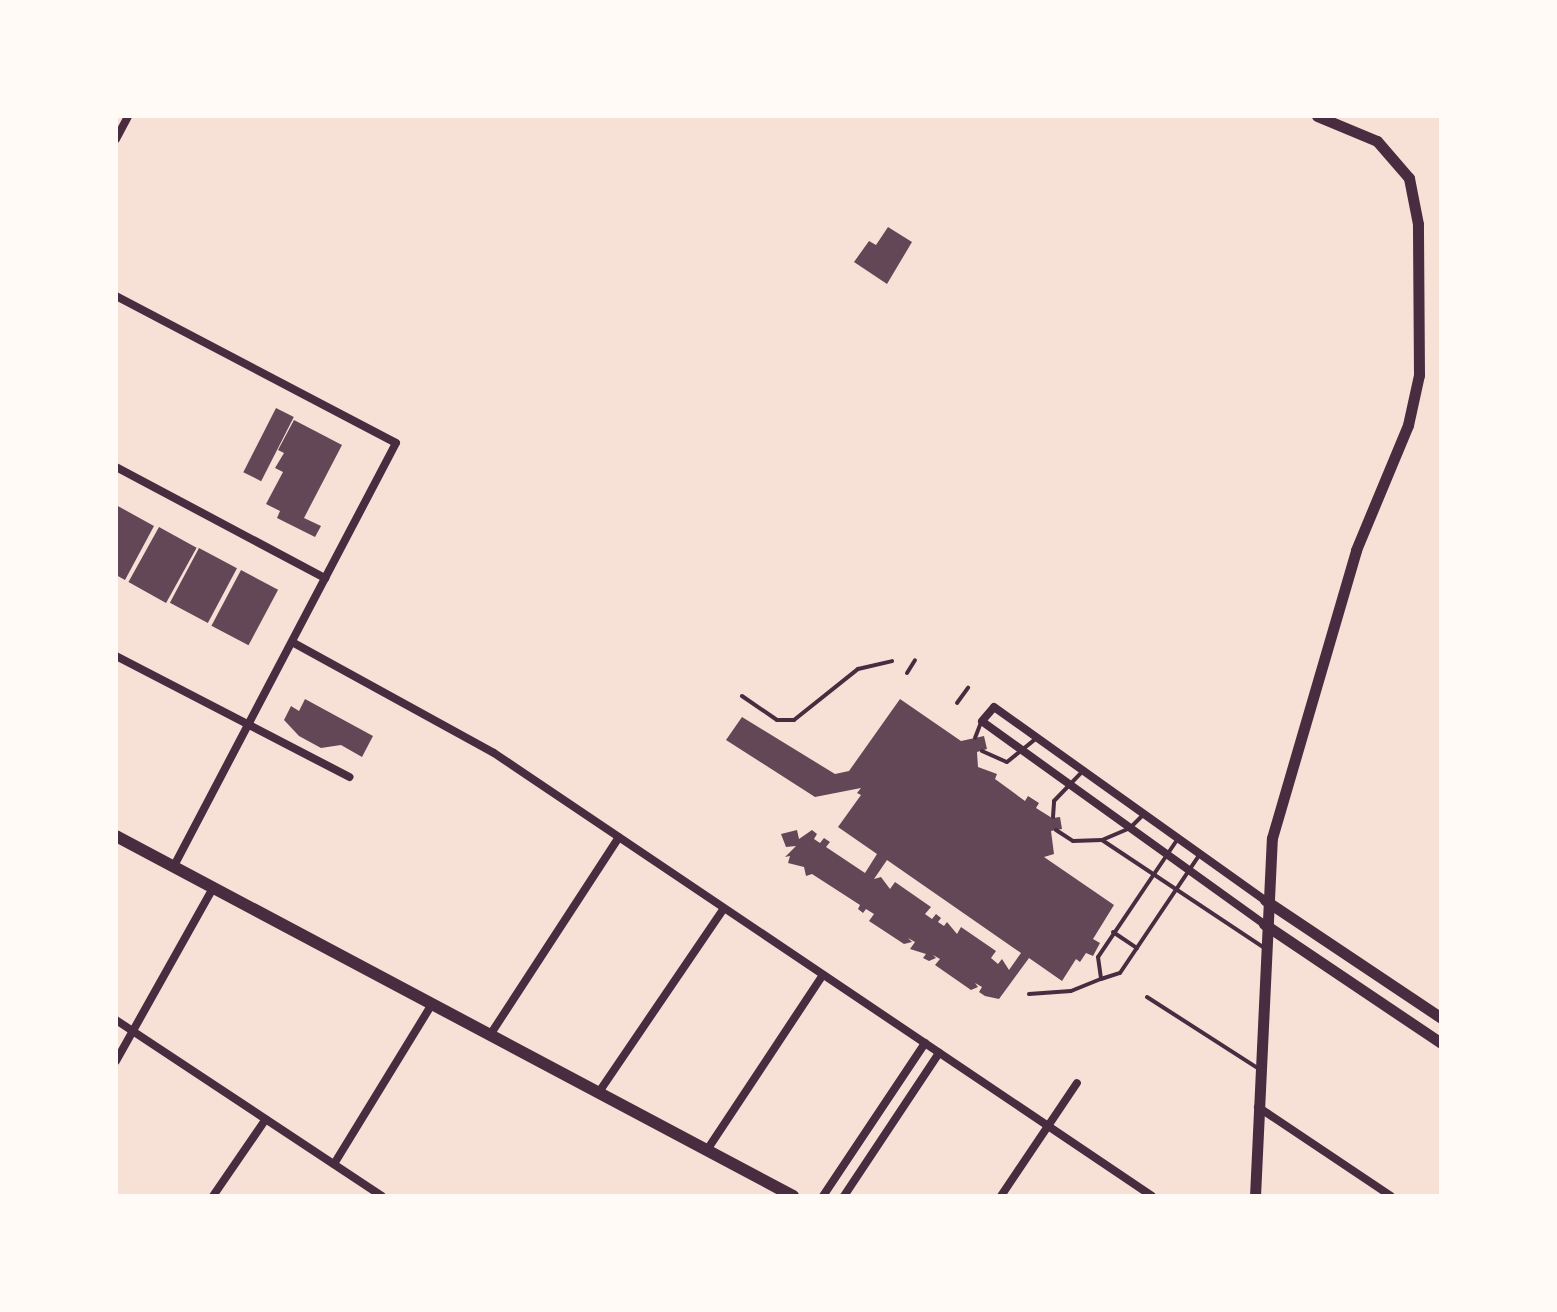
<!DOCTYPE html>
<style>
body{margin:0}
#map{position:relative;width:1557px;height:1312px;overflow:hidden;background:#f7e1d7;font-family:Lato,sans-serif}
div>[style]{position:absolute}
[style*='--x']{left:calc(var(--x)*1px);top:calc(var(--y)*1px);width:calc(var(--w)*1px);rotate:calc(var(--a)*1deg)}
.building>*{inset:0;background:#644757;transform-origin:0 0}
.service>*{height:4px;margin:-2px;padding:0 2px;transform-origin:2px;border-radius:2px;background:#4a2c40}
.minor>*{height:8px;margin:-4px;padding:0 4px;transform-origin:4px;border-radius:4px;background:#4a2c40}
.tertiary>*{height:11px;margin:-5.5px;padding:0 5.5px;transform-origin:5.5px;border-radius:5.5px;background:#4a2c40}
.secondary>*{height:12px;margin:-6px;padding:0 6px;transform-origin:6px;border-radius:6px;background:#4a2c40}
span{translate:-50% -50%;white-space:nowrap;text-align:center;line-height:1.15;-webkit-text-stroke:6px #fffaf5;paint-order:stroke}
.frame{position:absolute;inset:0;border:118px solid #fffaf5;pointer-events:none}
</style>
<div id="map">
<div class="building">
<i style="clip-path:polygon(888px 227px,912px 242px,887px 284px,854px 262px,869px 241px,876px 245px)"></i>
<i style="left:276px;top:408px;width:20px;height:72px;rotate:27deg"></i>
<i style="clip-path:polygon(294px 420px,342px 445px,304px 518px,321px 526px,315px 537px,277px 518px,280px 511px,266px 504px,283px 472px,275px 468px,284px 453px,278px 450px)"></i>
<i style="clip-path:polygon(116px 505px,154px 526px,125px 580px,116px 575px)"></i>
<i style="left:159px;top:527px;width:43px;height:63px;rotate:29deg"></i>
<i style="left:199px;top:548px;width:43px;height:62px;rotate:28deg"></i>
<i style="left:241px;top:570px;width:42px;height:63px;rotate:28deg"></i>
<i style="clip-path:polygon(305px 699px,373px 736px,362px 757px,341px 745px,321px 748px,299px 736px,284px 720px,291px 706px,299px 711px)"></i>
<i style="clip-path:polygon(evenodd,900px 699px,961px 741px,984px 736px,987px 749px,977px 752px,978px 767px,997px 774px,995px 779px,1025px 801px,1028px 796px,1039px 803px,1036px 808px,1052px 818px,1060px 817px,1062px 829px,1051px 831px,1054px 854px,1044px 857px,1114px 905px,1093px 939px,1100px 943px,1093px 956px,1086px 953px,1080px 962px,1076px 959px,1062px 981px,1029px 958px,999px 999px,985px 996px,979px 992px,982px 987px,975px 983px,978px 987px,971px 990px,935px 965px,940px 959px,933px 955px,936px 958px,929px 961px,923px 958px,926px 954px,910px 949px,915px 942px,908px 938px,912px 942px,904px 944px,869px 921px,874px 914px,866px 909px,863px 913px,858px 909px,860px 905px,812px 874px,806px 876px,804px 867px,788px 863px,790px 856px,785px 857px,796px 846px,786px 847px,781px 834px,797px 830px,799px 839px,812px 830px,817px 834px,814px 839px,820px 843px,824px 838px,830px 842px,826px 847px,865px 873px,877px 854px,838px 827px,861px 795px,857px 793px,861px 788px,815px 797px,726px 740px,742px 717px,835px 774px,849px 771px,900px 699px,887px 860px,1021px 953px,1009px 970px,1002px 959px,998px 964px,991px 958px,996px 951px,961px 927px,957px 934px,947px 922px,944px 926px,938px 922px,941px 918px,936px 914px,932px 919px,925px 914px,931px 907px,895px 882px,890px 889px,881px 877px,874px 879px,887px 860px)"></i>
</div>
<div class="service">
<i style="--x:907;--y:673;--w:15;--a:-58"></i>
<i style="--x:742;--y:696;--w:42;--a:34.4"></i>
<i style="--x:777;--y:720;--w:17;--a:0"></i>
<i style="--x:794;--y:720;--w:82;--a:-38.6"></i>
<i style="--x:858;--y:669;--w:35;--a:-13"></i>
<i style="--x:957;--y:703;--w:19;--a:-54"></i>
<i style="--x:975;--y:738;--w:17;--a:-69"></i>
<i style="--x:982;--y:751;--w:27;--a:24"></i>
<i style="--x:1007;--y:762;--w:36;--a:-39"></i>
<i style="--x:1053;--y:817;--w:16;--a:-86"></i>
<i style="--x:1054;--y:801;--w:40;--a:-46"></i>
<i style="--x:1056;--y:830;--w:20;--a:33"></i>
<i style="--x:1073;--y:841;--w:29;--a:-2"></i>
<i style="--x:1102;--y:840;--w:193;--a:33.6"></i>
<i style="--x:1102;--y:840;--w:30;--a:-23"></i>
<i style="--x:1130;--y:828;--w:18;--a:-45"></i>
<i style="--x:1177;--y:840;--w:141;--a:124"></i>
<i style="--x:1098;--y:957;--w:22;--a:82"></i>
<i style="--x:1101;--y:979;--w:20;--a:-18"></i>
<i style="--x:1120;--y:973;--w:143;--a:-56.1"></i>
<i style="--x:1113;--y:932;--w:29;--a:34"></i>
<i style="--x:1029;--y:994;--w:42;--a:-4.1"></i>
<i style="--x:1071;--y:991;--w:32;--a:-22"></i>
<i style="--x:1147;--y:997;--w:133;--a:32.7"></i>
</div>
<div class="minor">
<i style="--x:116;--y:139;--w:26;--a:-62"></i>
<i style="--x:116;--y:296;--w:316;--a:27.7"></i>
<i style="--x:396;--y:443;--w:479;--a:117.7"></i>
<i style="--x:116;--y:467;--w:237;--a:28"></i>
<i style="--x:292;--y:642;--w:230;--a:28.8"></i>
<i style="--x:494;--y:753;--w:793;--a:33.95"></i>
<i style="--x:116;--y:656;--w:263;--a:27.4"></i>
<i style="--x:1264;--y:924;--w:347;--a:-144.3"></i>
<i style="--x:982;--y:721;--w:18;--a:-49"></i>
<i style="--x:994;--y:707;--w:333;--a:35.5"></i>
<i style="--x:116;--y:1020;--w:319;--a:33.5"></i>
<i style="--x:490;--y:1035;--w:236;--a:-56.9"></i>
<i style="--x:116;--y:1061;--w:198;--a:-60.7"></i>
<i style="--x:599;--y:1092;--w:222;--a:-55.8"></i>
<i style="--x:1258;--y:1107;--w:160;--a:33.8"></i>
<i style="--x:707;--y:1150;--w:210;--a:-56.5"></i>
<i style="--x:334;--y:1164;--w:188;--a:-58.5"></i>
<i style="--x:213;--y:1196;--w:93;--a:-55.5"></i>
<i style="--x:823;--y:1196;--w:184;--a:-56.3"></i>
<i style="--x:844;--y:1196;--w:172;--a:-56.4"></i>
<i style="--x:1001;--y:1196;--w:136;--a:-56.1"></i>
</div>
<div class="tertiary">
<i style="--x:1265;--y:900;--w:212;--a:33.8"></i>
<i style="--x:1264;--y:924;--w:213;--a:33.9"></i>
<i style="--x:1255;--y:1196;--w:358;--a:-87.3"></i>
<i style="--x:1272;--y:838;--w:300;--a:-73.7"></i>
<i style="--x:1356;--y:550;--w:135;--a:-67.4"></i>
<i style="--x:1408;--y:425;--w:51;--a:-77.6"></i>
<i style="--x:1419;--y:375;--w:151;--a:-90.4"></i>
<i style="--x:1418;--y:224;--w:47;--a:-101.1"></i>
<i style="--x:1409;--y:178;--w:49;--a:-130.9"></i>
<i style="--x:1377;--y:141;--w:65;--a:-157.4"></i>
</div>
<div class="secondary">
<i style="--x:116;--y:836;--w:767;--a:28"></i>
</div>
<div class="frame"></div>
</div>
